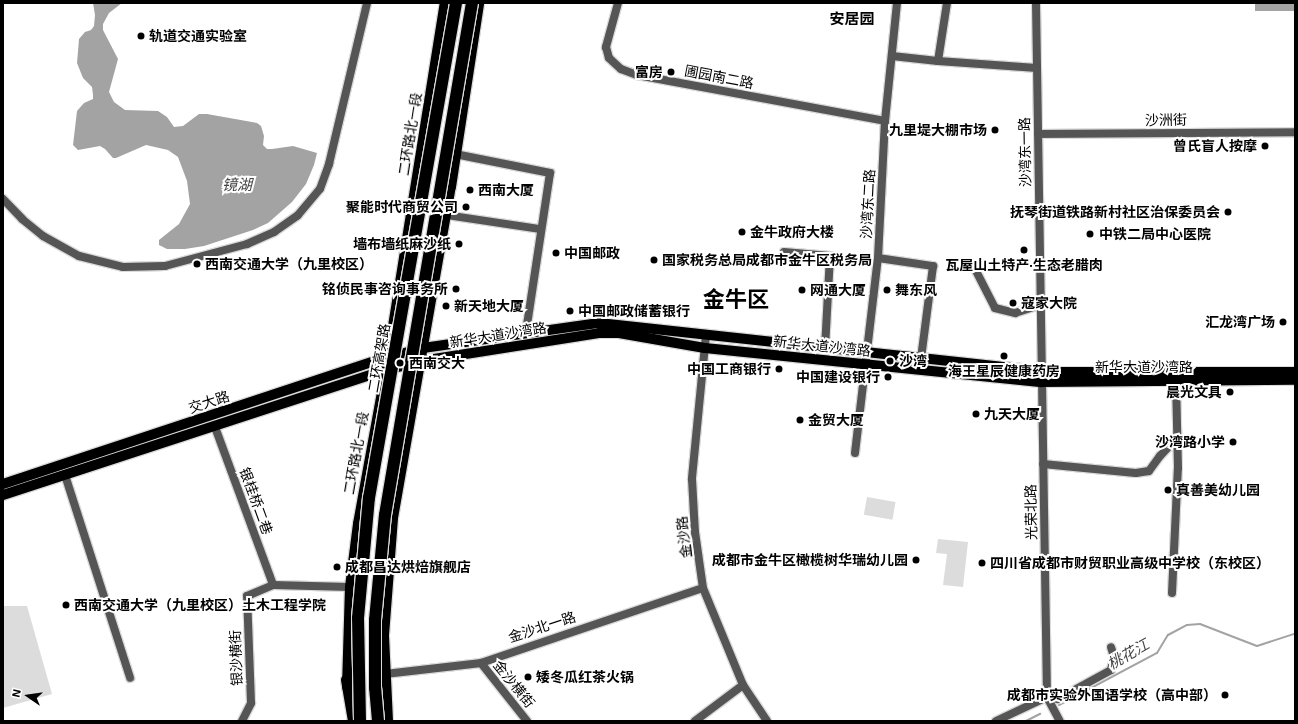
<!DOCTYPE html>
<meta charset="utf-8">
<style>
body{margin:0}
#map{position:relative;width:1298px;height:724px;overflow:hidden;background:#fff;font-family:"Exo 2","Noto Sans SC",sans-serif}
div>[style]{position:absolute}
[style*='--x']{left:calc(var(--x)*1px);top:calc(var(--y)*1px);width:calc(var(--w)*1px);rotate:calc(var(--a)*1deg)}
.green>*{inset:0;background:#dcdcdc;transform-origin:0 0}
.water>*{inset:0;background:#a3a3a3;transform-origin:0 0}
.stream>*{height:2px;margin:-1px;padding:0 1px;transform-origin:1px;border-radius:1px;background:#a3a3a3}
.roads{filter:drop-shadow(1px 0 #dbdbdb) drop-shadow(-1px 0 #dbdbdb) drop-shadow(0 1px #dbdbdb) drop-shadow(0 -1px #dbdbdb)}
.minor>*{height:8px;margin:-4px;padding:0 4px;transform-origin:4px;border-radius:4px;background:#555}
.major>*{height:10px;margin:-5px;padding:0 5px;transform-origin:5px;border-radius:5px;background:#000}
.highway>*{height:12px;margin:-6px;padding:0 6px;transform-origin:6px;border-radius:6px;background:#000}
.bridges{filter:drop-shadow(1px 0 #dbdbdb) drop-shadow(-1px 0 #dbdbdb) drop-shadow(0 1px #dbdbdb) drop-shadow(0 -1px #dbdbdb)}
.highway-bridge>*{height:12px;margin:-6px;padding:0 6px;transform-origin:6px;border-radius:6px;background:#000}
.dots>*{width:11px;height:11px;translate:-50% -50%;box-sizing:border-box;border:2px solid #fff;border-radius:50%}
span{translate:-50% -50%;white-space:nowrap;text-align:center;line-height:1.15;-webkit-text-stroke:4px #fff;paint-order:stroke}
.poi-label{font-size:14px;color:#000;font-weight:700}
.left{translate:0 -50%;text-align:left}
.right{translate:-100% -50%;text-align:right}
.street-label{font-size:14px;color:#000}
.neighbourhood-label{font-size:15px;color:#000;font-weight:700}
.water-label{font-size:15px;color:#444;font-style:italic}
.town-label{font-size:22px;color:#000;font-weight:700}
.frame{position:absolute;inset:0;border:4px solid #000;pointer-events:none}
.north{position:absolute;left:8px;top:676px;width:40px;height:40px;-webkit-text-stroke:3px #fff;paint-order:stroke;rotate:283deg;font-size:11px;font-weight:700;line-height:16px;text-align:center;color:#000}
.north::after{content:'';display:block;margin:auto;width:14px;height:18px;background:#000;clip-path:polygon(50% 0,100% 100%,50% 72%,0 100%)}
</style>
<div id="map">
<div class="green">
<i style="left:867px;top:497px;width:29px;height:18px;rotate:10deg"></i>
<i style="clip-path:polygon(938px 539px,968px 542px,963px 587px,943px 585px,947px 554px,936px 553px)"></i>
<i style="clip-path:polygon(3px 606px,27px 606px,52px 694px,3px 708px)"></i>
</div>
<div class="water">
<i style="clip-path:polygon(93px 3px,122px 3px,109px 13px,103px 24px,103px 30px,118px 59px,109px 92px,114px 102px,125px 110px,158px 111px,167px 117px,174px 127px,183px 126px,199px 114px,207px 114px,257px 123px,261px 126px,264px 136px,263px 145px,267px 149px,272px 149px,293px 146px,317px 153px,314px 165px,306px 184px,292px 202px,268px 223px,253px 230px,204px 246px,185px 249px,167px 249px,159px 245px,159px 240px,179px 224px,190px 204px,187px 181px,178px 157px,168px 150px,146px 145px,116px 158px,113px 158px,105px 149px,100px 146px,78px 150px,73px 145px,77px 111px,84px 103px,93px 99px,93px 95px,92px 87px,83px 78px,77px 63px,79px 39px,85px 32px,91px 30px,94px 26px,95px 15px)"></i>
<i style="left:1255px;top:3px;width:40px;height:8px"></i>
</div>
<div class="stream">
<i style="--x:1059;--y:705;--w:111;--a:-28"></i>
<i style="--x:1157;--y:653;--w:21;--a:-59"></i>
<i style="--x:1168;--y:635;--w:21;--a:-28"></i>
<i style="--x:1187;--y:625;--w:13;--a:-4"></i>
<i style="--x:1200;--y:624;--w:61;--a:21.1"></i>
<i style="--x:1257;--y:646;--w:40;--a:-18"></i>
<i style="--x:1026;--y:721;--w:16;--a:-27"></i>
</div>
<div class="roads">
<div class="minor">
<i style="--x:618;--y:3;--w:46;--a:105.3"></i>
<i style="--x:606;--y:47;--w:11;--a:75"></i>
<i style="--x:609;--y:58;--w:16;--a:43"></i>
<i style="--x:621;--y:69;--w:17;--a:21"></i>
<i style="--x:637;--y:75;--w:252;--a:10.5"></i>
<i style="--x:1036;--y:3;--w:694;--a:89.09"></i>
<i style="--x:1047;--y:697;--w:27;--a:62"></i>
<i style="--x:892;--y:56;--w:46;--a:6.2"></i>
<i style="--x:938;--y:61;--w:99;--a:4"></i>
<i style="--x:938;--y:61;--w:59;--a:-81.2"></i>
<i style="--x:1038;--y:134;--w:257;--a:-0.4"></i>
<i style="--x:455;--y:154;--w:97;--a:11.3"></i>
<i style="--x:550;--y:173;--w:161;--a:98.6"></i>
<i style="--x:3;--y:199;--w:28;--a:46"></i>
<i style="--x:22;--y:219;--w:27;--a:39"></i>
<i style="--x:43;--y:236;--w:41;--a:29.1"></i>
<i style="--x:79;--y:256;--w:45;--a:14"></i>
<i style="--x:123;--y:267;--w:42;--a:-1.4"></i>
<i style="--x:165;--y:266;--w:85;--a:-15"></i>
<i style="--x:247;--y:244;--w:30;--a:-24"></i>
<i style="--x:274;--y:232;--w:29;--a:-35"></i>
<i style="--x:298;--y:215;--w:34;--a:-50"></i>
<i style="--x:320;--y:189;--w:27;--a:-70"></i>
<i style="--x:329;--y:164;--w:165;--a:-76.7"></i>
<i style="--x:446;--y:215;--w:95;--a:8.5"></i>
<i style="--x:784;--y:252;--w:46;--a:5"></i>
<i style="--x:830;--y:256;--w:93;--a:93.1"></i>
<i style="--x:878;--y:258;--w:56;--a:8.3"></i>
<i style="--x:933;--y:266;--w:94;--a:97.4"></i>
<i style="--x:973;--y:265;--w:48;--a:62.9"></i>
<i style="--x:995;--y:308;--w:21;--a:14"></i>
<i style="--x:1015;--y:313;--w:26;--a:-18"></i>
<i style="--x:706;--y:335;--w:145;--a:95.6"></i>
<i style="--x:692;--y:479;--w:53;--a:86.8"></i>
<i style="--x:695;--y:532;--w:57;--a:81.9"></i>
<i style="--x:703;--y:588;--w:105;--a:67.6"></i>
<i style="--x:743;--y:685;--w:43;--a:56.3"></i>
<i style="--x:215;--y:427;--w:168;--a:69.8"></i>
<i style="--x:855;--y:453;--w:196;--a:-83.3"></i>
<i style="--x:878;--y:258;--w:137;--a:-87.1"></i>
<i style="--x:885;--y:121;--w:119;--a:-84.2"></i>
<i style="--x:1043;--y:464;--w:93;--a:5.5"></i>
<i style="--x:1136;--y:473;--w:13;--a:-9"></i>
<i style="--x:1149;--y:471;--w:19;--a:-54"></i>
<i style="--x:1160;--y:456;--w:25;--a:-47"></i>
<i style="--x:65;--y:475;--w:213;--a:72.2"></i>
<i style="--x:1172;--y:593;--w:125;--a:-87.3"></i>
<i style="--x:1178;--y:468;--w:87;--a:-91.3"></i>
<i style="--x:481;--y:663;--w:74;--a:51.6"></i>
<i style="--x:385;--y:674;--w:97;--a:-6.5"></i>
<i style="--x:481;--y:663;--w:234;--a:-18.7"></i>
<i style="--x:242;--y:721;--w:20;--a:-63"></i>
<i style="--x:251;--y:703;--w:107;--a:-92.1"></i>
<i style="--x:247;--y:596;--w:28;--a:-23"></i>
<i style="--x:273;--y:585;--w:77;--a:1.5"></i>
<i style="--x:695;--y:721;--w:60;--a:-36.9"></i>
<i style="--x:996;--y:721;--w:56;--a:-25.2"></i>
<i style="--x:1047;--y:697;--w:11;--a:10"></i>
<i style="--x:1058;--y:699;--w:60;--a:-28.7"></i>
<i style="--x:1111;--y:670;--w:13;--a:-77"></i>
<i style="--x:1114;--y:657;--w:10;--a:-107"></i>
</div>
<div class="major">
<i style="--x:3;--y:484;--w:405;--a:-18.3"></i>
<i style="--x:388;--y:357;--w:36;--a:-14"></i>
<i style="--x:423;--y:348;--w:178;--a:-8.1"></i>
<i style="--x:599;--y:323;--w:451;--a:6.2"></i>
<i style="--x:1047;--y:372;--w:248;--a:0"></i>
<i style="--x:3;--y:495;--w:403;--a:-18.1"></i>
<i style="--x:386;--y:370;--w:36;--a:-14"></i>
<i style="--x:421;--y:361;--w:180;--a:-8.9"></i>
<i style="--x:599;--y:333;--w:20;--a:0"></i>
<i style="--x:619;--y:333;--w:87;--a:9.9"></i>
<i style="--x:705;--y:348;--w:339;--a:5.8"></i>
<i style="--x:1042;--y:382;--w:253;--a:-0.5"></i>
<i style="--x:347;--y:687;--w:100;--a:-88.3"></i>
<i style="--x:350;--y:587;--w:64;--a:-82.8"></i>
<i style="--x:358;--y:524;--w:157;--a:-79.7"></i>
<i style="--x:386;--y:370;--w:372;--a:-80.9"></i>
<i style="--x:388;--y:721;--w:86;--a:-92.7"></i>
<i style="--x:384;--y:635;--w:117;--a:-85.6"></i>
<i style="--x:393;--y:518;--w:336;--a:-80.1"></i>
<i style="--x:451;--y:187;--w:186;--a:-81.3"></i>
</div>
<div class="highway">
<i style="--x:347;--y:680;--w:42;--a:80.3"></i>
</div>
</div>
<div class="bridges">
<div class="highway-bridge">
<i style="--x:360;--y:721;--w:103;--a:-91.1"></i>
<i style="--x:358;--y:618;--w:121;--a:-84.8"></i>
<i style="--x:369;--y:498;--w:503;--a:-80.03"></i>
<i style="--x:378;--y:721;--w:33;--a:-95"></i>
<i style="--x:375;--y:688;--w:68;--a:-90"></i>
<i style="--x:375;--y:620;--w:105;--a:-84.6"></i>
<i style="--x:385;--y:515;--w:519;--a:-80.36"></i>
</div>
</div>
<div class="dots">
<i style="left:141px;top:36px;background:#000"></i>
<i style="left:671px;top:72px;background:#000"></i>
<i style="left:995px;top:130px;background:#000"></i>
<i style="left:1265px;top:146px;background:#000"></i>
<i style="left:470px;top:190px;background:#000"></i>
<i style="left:466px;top:207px;background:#000"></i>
<i style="left:1228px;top:212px;background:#000"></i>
<i style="left:742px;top:232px;background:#000"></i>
<i style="left:1090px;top:234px;background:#000"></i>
<i style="left:459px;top:244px;background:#000"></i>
<i style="left:1024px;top:250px;background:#000"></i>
<i style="left:556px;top:253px;background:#000"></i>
<i style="left:654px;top:260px;background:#000"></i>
<i style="left:197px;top:264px;background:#000"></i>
<i style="left:456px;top:289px;background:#000"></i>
<i style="left:802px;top:290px;background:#000"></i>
<i style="left:887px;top:290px;background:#000"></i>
<i style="left:1013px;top:303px;background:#000"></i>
<i style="left:446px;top:306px;background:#000"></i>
<i style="left:570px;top:311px;background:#000"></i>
<i style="left:1283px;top:322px;background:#000"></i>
<i style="left:1004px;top:356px;background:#000"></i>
<i style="left:890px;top:361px;background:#000"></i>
<i style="left:400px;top:363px;background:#000"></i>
<i style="left:779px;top:369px;background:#000"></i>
<i style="left:888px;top:377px;background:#000"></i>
<i style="left:1230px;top:392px;background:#000"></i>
<i style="left:976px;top:414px;background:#000"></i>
<i style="left:800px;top:420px;background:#000"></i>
<i style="left:1233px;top:442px;background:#000"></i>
<i style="left:1168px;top:490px;background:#000"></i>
<i style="left:916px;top:560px;background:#000"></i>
<i style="left:982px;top:563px;background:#000"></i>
<i style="left:337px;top:567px;background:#000"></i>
<i style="left:66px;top:605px;background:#000"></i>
<i style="left:528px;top:677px;background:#000"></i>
<i style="left:1225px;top:695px;background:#000"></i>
</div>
<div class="poi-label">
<span class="left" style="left:149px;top:36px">轨道交通实验室</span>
<span class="right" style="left:663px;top:72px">富房</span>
<span class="right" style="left:987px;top:130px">九里堤大棚市场</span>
<span class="right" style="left:1257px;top:146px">曾氏盲人按摩</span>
<span class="left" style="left:478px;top:190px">西南大厦</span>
<span class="right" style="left:458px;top:207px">聚能时代商贸公司</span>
<span class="right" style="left:1220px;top:212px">抚琴街道铁路新村社区治保委员会</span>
<span class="left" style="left:750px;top:232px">金牛政府大楼</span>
<span class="left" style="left:1099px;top:234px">中铁二局中心医院</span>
<span class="right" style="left:451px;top:244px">墙布墙纸麻沙纸</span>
<span class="left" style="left:564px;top:253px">中国邮政</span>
<span class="left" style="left:662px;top:260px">国家税务总局成都市金牛区税务局</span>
<span class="left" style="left:205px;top:264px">西南交通大学（九里校区）</span>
<span style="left:1024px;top:265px">瓦屋山土特产·生态老腊肉</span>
<span class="right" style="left:448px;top:289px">铭侦民事咨询事务所</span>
<span class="left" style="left:810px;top:290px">网通大厦</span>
<span class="left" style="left:895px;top:290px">舞东风</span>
<span class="left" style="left:1021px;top:303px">寇家大院</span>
<span class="left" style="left:454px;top:306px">新天地大厦</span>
<span class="left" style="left:578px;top:311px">中国邮政储蓄银行</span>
<span class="right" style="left:1275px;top:322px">汇龙湾广场</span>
<span class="left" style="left:899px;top:361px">沙湾</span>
<span class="left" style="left:409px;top:363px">西南交大</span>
<span class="right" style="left:771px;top:369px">中国工商银行</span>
<span style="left:1004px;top:371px">海王星辰健康药房</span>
<span class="right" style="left:880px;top:377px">中国建设银行</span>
<span class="right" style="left:1222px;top:392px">晨光文具</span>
<span class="left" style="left:984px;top:414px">九天大厦</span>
<span class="left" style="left:808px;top:420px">金贸大厦</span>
<span class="right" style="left:1225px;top:442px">沙湾路小学</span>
<span class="left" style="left:1176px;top:490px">真善美幼儿园</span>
<span class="right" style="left:908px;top:560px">成都市金牛区橄榄树华瑞幼儿园</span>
<span class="left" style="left:990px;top:563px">四川省成都市财贸职业高级中学校（东校区）</span>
<span class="left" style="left:345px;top:567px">成都昌达烘焙旗舰店</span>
<span class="left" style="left:74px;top:605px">西南交通大学（九里校区）土木工程学院</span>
<span class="left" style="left:536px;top:677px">矮冬瓜红茶火锅</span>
<span class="right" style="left:1217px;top:695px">成都市实验外国语学校（高中部）</span>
</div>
<div class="street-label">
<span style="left:719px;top:77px;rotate:11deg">圃园南二路</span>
<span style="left:1166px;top:120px;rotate:-1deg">沙洲街</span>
<span style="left:410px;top:134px;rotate:-81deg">二环路北一段</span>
<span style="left:1025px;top:152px;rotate:-91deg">沙湾东一路</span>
<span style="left:868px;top:204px;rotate:-87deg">沙湾东二路</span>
<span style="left:498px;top:335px;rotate:-9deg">新华大道沙湾路</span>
<span style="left:822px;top:346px;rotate:6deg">新华大道沙湾路</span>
<span style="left:379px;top:358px;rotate:-80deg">二环高架路</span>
<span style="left:1144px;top:367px">新华大道沙湾路</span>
<span style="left:209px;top:402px;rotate:-18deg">交大路</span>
<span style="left:356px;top:453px;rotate:-80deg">二环路北一段</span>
<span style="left:256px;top:501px;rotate:70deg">银桂桥二巷</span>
<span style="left:1031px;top:512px;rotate:-91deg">光荣北路</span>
<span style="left:684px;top:537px;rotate:-97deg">金沙路</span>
<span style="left:542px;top:627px;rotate:-18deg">金沙北一路</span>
<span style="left:236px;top:658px;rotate:-92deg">银沙横街</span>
<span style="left:514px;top:684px;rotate:51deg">金沙横街</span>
</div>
<div class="neighbourhood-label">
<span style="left:852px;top:19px">安居园</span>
</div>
<div class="water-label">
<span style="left:237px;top:185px">镜湖</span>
<span style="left:1128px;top:654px;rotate:-30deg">桃花江</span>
</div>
<div class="town-label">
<span style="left:736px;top:299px">金牛区</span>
</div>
<div class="frame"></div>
<div class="north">N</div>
</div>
